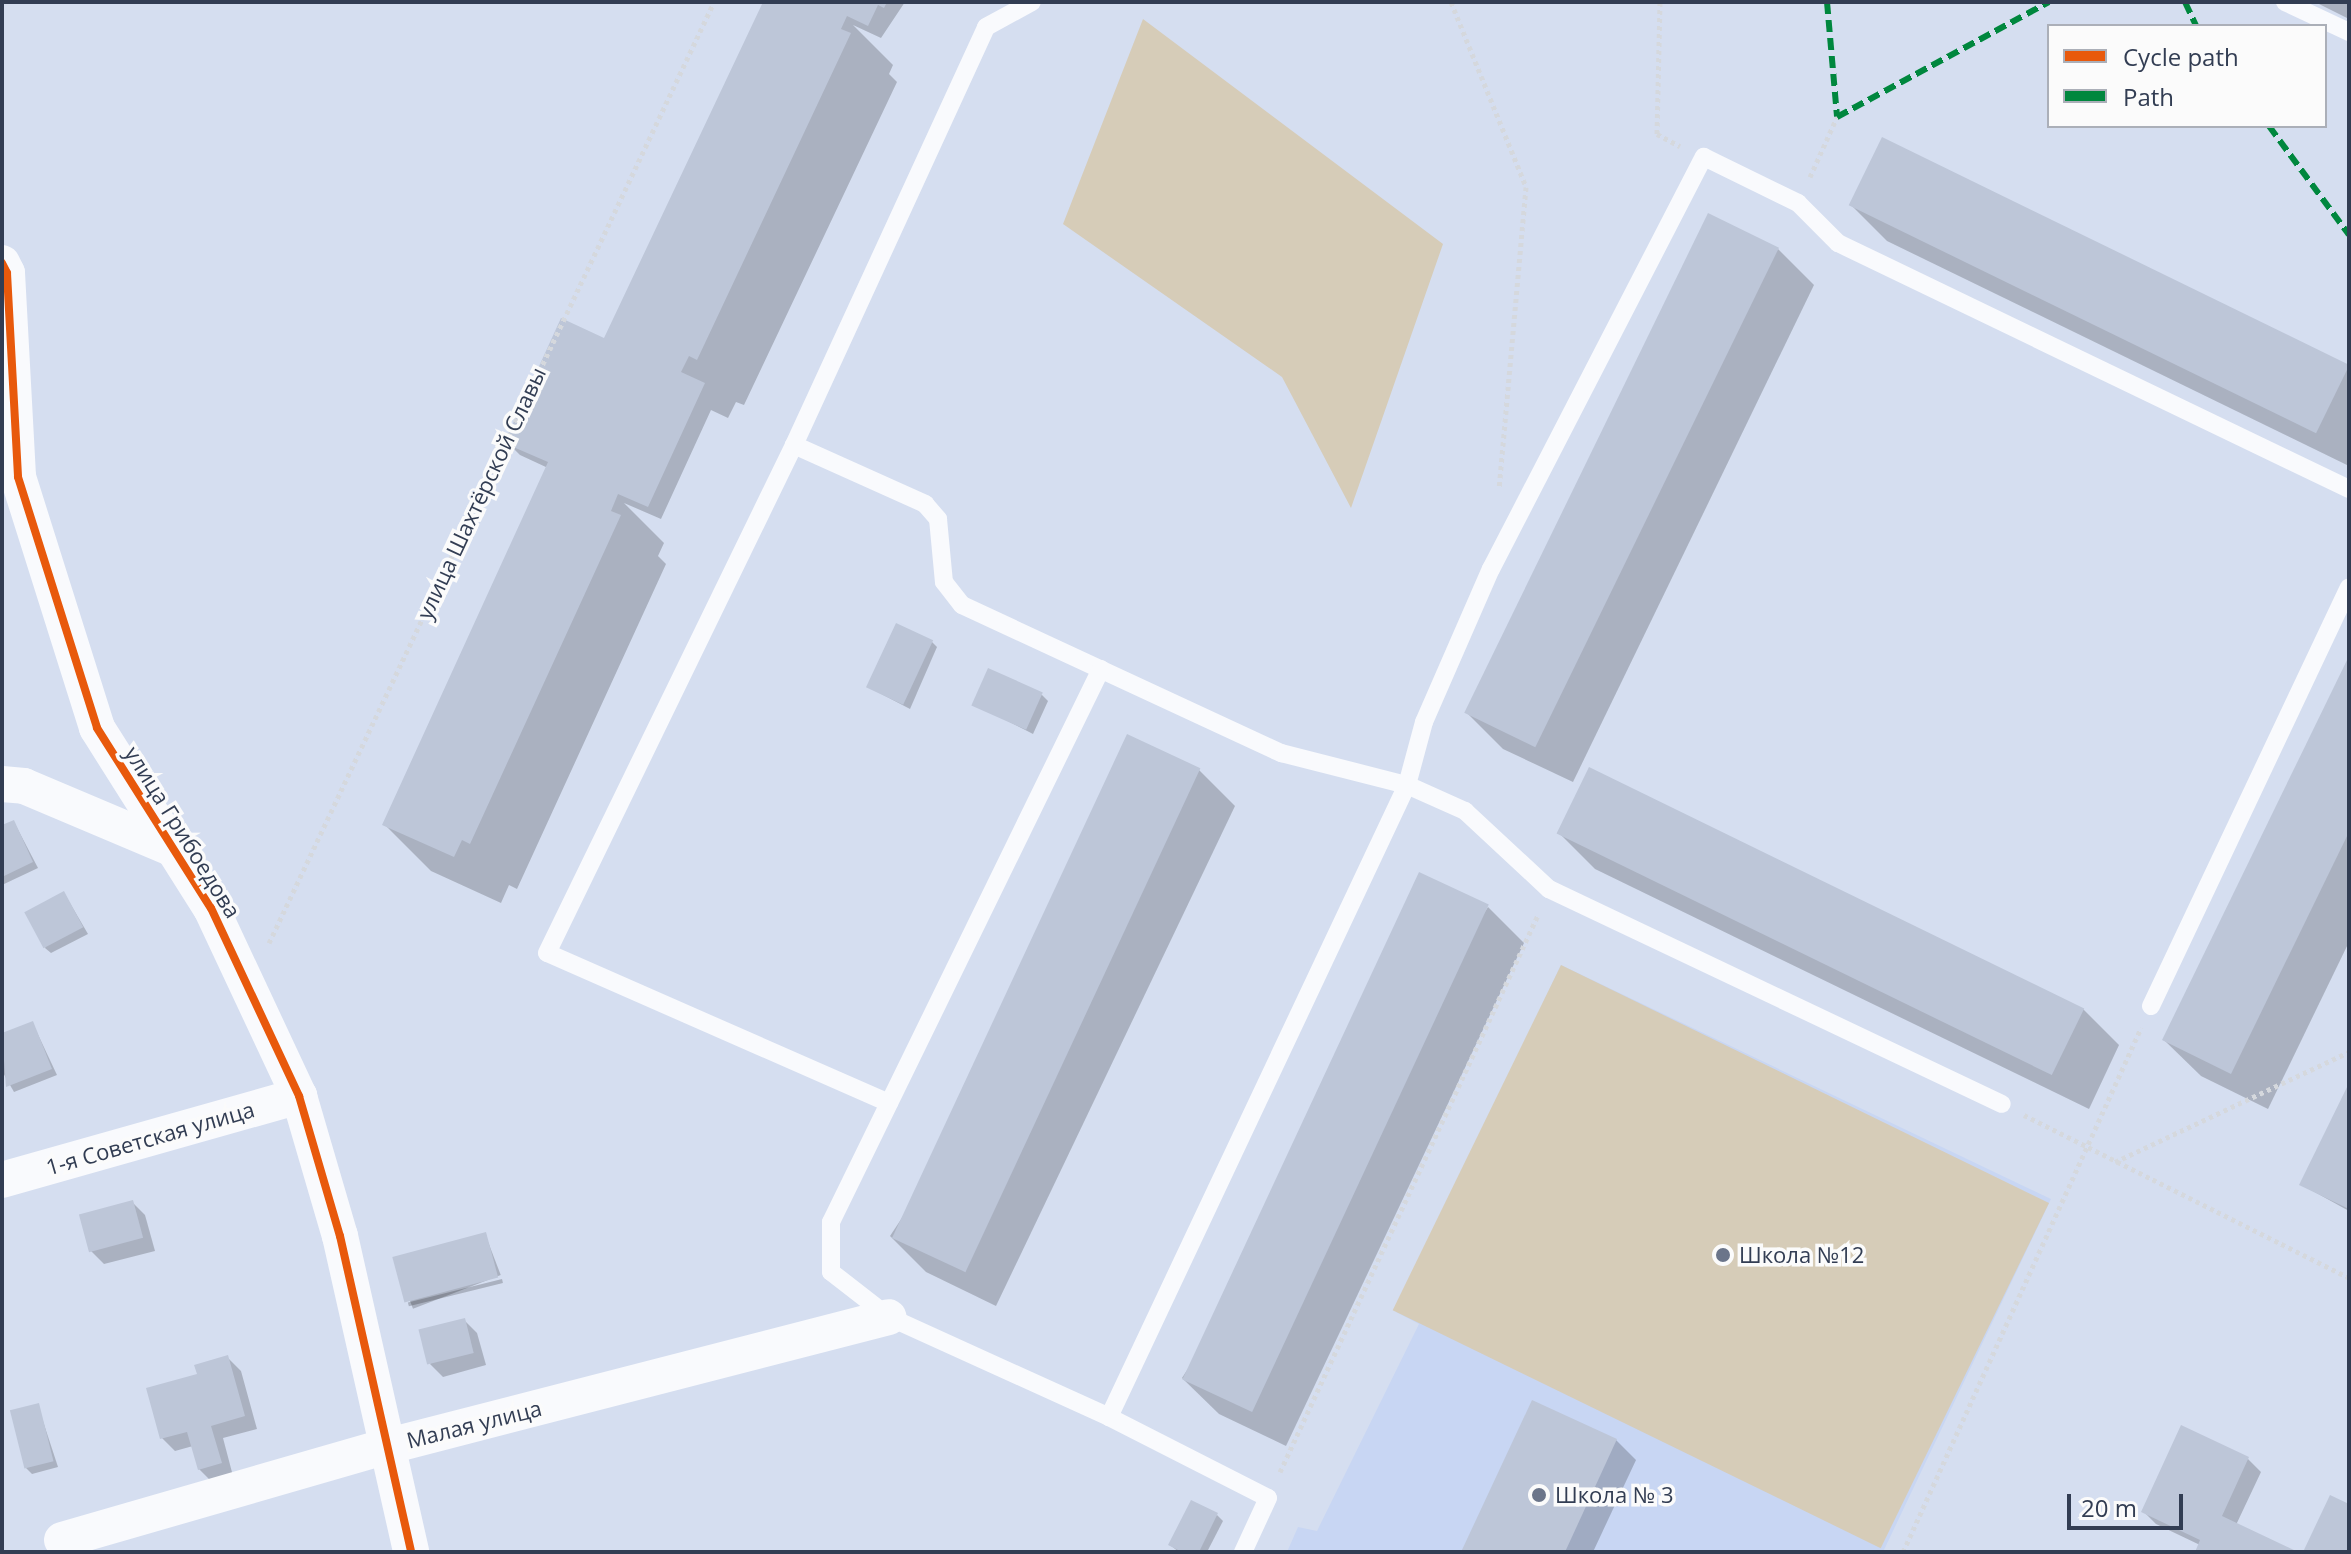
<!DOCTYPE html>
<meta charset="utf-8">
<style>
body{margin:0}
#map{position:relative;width:2351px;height:1554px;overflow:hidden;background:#d5def0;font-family:"Open Sans",sans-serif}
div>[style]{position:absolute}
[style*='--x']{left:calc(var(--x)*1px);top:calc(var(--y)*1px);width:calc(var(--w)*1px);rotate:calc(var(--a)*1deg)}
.built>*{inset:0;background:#c8d6f3}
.green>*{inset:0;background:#d6ccb8;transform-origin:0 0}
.shadow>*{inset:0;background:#0003;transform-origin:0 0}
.building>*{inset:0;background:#bdc6d8;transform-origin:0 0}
.path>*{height:5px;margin-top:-2.5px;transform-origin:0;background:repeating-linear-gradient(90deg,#d5d8dd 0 4px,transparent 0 8px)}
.lane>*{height:18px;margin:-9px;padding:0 9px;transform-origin:9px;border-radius:9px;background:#f9fafd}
.street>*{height:36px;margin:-18px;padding:0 18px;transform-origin:18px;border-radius:18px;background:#f9fafd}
.quiet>*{height:6px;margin-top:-3px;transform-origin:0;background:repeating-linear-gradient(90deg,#00873e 0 12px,transparent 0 18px)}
.cycleway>*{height:8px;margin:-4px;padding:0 4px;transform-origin:4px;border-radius:4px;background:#e8590c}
.dots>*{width:22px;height:22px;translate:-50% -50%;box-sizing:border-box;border:4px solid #fbfbfb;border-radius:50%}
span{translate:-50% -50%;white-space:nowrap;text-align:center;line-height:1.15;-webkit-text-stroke:7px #fbfbfb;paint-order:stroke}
.street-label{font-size:22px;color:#323d53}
.poi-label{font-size:22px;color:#323d53}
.left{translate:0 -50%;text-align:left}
.frame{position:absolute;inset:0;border:4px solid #323d53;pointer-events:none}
.legend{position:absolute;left:2047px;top:24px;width:280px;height:104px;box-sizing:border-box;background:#fbfbfb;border:2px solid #abafb8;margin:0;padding:10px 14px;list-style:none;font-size:24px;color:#323d53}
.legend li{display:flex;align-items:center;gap:16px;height:40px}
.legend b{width:40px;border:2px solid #abafb8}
.scale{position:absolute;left:2067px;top:1494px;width:116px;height:36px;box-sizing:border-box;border:4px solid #323d53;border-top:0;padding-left:10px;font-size:24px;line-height:28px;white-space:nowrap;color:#323d53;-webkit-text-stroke:6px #fbfbfb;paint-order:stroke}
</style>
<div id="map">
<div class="built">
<i style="clip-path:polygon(1561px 965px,2051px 1199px,1883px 1552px,1287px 1552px,1298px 1527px,1317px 1531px,1419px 1324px,1396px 1312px)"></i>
</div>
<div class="green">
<i style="clip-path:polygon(1143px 19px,1443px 244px,1351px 508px,1282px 377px,1063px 224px)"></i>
<i style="left:1561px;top:965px;width:543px;height:384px;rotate:26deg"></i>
</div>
<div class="shadow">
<i style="clip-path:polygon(765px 2px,905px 2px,881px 38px,853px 25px,893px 65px,889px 74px,897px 82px,744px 405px,736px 402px,728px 418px,711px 410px,661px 519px,624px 503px,664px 543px,658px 556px,666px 564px,517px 889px,509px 885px,501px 903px,431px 871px,384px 824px,548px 468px,520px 455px,507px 442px,605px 340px)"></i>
<i style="clip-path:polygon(2315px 2px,2349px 2px,2349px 19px)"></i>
<i style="clip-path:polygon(1851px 205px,2349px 367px,2349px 466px,1887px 241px)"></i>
<i style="clip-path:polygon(1778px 249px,1814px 285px,1573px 782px,1503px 749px,1467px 713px)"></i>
<i style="clip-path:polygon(931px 641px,937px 647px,910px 709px,870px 688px)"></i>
<i style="clip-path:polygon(2349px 660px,2349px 942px,2268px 1109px,2201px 1076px,2164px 1040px)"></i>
<i style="clip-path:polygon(1042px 695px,1048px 701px,1033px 734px,974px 704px)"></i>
<i style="clip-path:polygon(1199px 770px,1235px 806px,996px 1306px,926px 1272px,890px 1236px)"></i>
<i style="clip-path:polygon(14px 822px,38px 868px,2px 885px,2px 828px)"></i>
<i style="clip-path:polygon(1559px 833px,2083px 1009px,2119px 1045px,2089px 1109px,1595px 869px)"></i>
<i style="clip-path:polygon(64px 893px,88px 934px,51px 953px,45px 948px)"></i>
<i style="clip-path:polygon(1488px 907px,1524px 943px,1286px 1446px,1219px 1414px,1182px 1378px)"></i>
<i style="clip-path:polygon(33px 1024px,57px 1075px,14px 1092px,2px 1071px,2px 1036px)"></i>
<i style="clip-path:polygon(2349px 1088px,2349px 1211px,2302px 1185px)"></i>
<i style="clip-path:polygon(132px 1202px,145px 1215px,155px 1251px,104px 1264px,91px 1251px)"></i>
<i style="left:485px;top:1234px;width:44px;height:94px;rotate:69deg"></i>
<i style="left:502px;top:1279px;width:4px;height:97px;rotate:76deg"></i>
<i style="clip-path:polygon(464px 1320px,477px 1333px,486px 1365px,443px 1377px,430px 1364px)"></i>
<i style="clip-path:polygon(228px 1358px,241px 1371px,257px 1429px,223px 1438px,233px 1476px,212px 1482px,199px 1469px,193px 1446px,175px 1451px,162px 1438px)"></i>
<i style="clip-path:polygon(38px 1406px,58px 1467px,32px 1474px,26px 1468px)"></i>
<i style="clip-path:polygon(2182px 1428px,2248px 1459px,2261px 1472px,2236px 1525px,2294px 1552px,2197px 1552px,2200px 1545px,2156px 1524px,2143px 1511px)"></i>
<i style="clip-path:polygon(1616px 1440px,1636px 1460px,1593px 1552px,1463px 1552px)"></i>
<i style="clip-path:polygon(1217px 1515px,1223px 1521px,1207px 1552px,1179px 1552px,1170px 1545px)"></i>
</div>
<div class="building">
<i style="clip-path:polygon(763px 2px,887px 2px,884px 8px,878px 5px,868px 26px,847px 16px,841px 29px,851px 33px,697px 360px,689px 356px,681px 372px,705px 383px,648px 507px,618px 494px,611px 511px,621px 515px,470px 844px,462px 840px,454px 857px,382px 825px,548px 462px,504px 443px,561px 318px,604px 338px)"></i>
<i style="left:1882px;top:137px;width:520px;height:76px;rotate:26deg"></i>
<i style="left:1708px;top:213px;width:79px;height:556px;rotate:26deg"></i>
<i style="left:896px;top:623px;width:41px;height:71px;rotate:25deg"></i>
<i style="clip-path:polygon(2349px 656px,2349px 832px,2231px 1074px,2162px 1040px)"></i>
<i style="left:988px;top:668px;width:60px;height:41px;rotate:24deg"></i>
<i style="left:1127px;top:734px;width:81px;height:556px;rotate:25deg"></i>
<i style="left:1589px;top:767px;width:551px;height:74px;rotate:26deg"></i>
<i style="clip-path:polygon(14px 820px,33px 862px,2px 877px,2px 825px)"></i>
<i style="left:1419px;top:872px;width:77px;height:560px;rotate:25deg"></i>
<i style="left:64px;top:891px;width:41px;height:45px;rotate:62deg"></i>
<i style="clip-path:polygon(33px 1021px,52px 1069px,6px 1087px,2px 1033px)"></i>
<i style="clip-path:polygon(2349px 1083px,2349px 1209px,2299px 1185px)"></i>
<i style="left:133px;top:1200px;width:39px;height:56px;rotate:75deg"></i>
<i style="left:486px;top:1232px;width:47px;height:97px;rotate:75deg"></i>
<i style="left:465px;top:1318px;width:36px;height:48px;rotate:76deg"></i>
<i style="clip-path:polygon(228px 1355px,245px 1416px,211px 1426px,222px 1463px,198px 1470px,187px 1432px,160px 1439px,146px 1388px,197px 1374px,194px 1365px)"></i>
<i style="clip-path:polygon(1532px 1400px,1617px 1439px,1565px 1552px,1461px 1552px)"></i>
<i style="left:39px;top:1403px;width:60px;height:30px;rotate:76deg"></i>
<i style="clip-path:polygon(2181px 1425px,2249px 1457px,2222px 1516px,2298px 1552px,2195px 1552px,2200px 1540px,2141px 1512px)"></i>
<i style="clip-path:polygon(2330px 1495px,2349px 1504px,2349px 1552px,2303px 1552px)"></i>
<i style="clip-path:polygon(1191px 1500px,1218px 1513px,1199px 1552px,1182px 1552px,1168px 1545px)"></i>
</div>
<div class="path">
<i style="--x:1451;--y:2;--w:200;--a:67.9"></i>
<i style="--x:1526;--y:187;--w:303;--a:95.1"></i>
<i style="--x:1660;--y:2;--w:132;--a:91.3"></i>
<i style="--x:1657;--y:134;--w:26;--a:28"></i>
<i style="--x:1810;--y:177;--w:66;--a:-65.8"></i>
<i style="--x:269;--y:943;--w:1041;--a:-64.69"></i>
<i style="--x:2024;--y:1115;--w:364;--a:26.6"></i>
<i style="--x:2115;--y:1162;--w:259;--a:-25.2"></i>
<i style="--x:1280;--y:1472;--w:614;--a:-65.15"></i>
<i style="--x:1903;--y:1552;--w:576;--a:-65.57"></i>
</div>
<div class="lane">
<i style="--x:2285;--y:2;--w:71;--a:25.1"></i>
<i style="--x:794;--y:445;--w:144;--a:24.2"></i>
<i style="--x:925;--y:504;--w:20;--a:49"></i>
<i style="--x:938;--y:519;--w:63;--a:84.6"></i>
<i style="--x:944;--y:582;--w:29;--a:52"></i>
<i style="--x:962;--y:605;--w:352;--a:24.9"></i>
<i style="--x:1281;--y:753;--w:130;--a:14.3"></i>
<i style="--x:1407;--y:785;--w:64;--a:24.1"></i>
<i style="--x:1465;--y:811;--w:115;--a:42.9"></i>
<i style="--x:1549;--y:889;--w:501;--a:25.39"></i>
<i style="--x:1101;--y:669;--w:615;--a:116.02"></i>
<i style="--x:831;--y:1222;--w:50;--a:90"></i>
<i style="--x:831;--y:1272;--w:73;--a:37.8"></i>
<i style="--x:889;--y:1317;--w:242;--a:24.4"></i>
<i style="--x:1109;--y:1417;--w:178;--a:27"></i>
<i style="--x:1268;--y:1498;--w:60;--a:114.8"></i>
<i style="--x:2151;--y:1006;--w:463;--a:-64.7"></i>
<i style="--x:889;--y:1103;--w:373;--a:-156.3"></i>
<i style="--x:547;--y:953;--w:565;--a:-64.07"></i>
<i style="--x:794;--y:445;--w:460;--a:-65.3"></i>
<i style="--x:986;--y:27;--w:52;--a:-28.5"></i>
<i style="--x:1109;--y:1417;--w:699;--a:-64.76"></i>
<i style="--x:1407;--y:785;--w:65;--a:-74.9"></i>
<i style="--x:1424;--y:722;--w:167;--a:-66.4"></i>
<i style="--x:1491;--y:569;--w:464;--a:-62.7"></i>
<i style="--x:1704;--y:157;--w:105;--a:26.1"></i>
<i style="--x:1798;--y:203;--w:57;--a:45"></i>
<i style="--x:1838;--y:243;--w:567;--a:25.71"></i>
</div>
<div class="street">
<i style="--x:2;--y:263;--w:11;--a:63"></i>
<i style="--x:7;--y:273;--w:204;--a:86.9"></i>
<i style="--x:18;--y:477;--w:263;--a:72.5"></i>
<i style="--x:97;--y:728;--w:213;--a:57.7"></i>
<i style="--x:211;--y:908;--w:208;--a:64.9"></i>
<i style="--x:299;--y:1096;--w:146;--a:73.7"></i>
<i style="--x:340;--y:1236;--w:324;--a:77.3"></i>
<i style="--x:2;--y:784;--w:22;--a:5"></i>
<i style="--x:24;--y:786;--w:167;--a:22.9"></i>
<i style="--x:2;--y:1180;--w:309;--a:-15.8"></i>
<i style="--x:62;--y:1540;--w:336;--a:-16.1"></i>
<i style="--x:385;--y:1447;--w:520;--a:-14.46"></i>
</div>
<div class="quiet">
<i style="--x:1827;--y:2;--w:115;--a:85"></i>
<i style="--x:1837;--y:117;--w:241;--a:-28.5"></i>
<i style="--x:2185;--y:2;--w:26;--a:65"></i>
<i style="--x:2269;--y:126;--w:135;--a:53.7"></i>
</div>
<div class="cycleway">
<i style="--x:2;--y:263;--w:11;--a:63"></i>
<i style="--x:7;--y:273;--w:204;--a:86.9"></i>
<i style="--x:18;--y:477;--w:263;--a:72.5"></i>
<i style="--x:97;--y:728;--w:213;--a:57.7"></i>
<i style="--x:211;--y:908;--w:208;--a:64.9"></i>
<i style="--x:299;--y:1096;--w:146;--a:73.7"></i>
<i style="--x:340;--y:1236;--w:324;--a:77.3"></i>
</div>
<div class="dots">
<i style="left:1723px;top:1255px;background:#6b758a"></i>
<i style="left:1539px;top:1495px;background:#6b758a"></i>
</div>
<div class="street-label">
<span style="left:481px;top:493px;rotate:-65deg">улица Шахтёрской Славы</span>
<span style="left:183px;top:832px;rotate:58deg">улица Грибоедова</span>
<span style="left:150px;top:1138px;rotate:-16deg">1-я Советская улица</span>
<span style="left:474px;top:1424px;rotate:-14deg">Малая улица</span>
</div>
<div class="poi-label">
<span class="left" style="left:1739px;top:1255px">Школа №12</span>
<span class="left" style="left:1555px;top:1495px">Школа № 3</span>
</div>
<div class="frame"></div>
<ul class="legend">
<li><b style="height:10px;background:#e8590c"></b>Cycle path</li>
<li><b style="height:10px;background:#00873e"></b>Path</li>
</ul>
<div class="scale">20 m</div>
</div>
